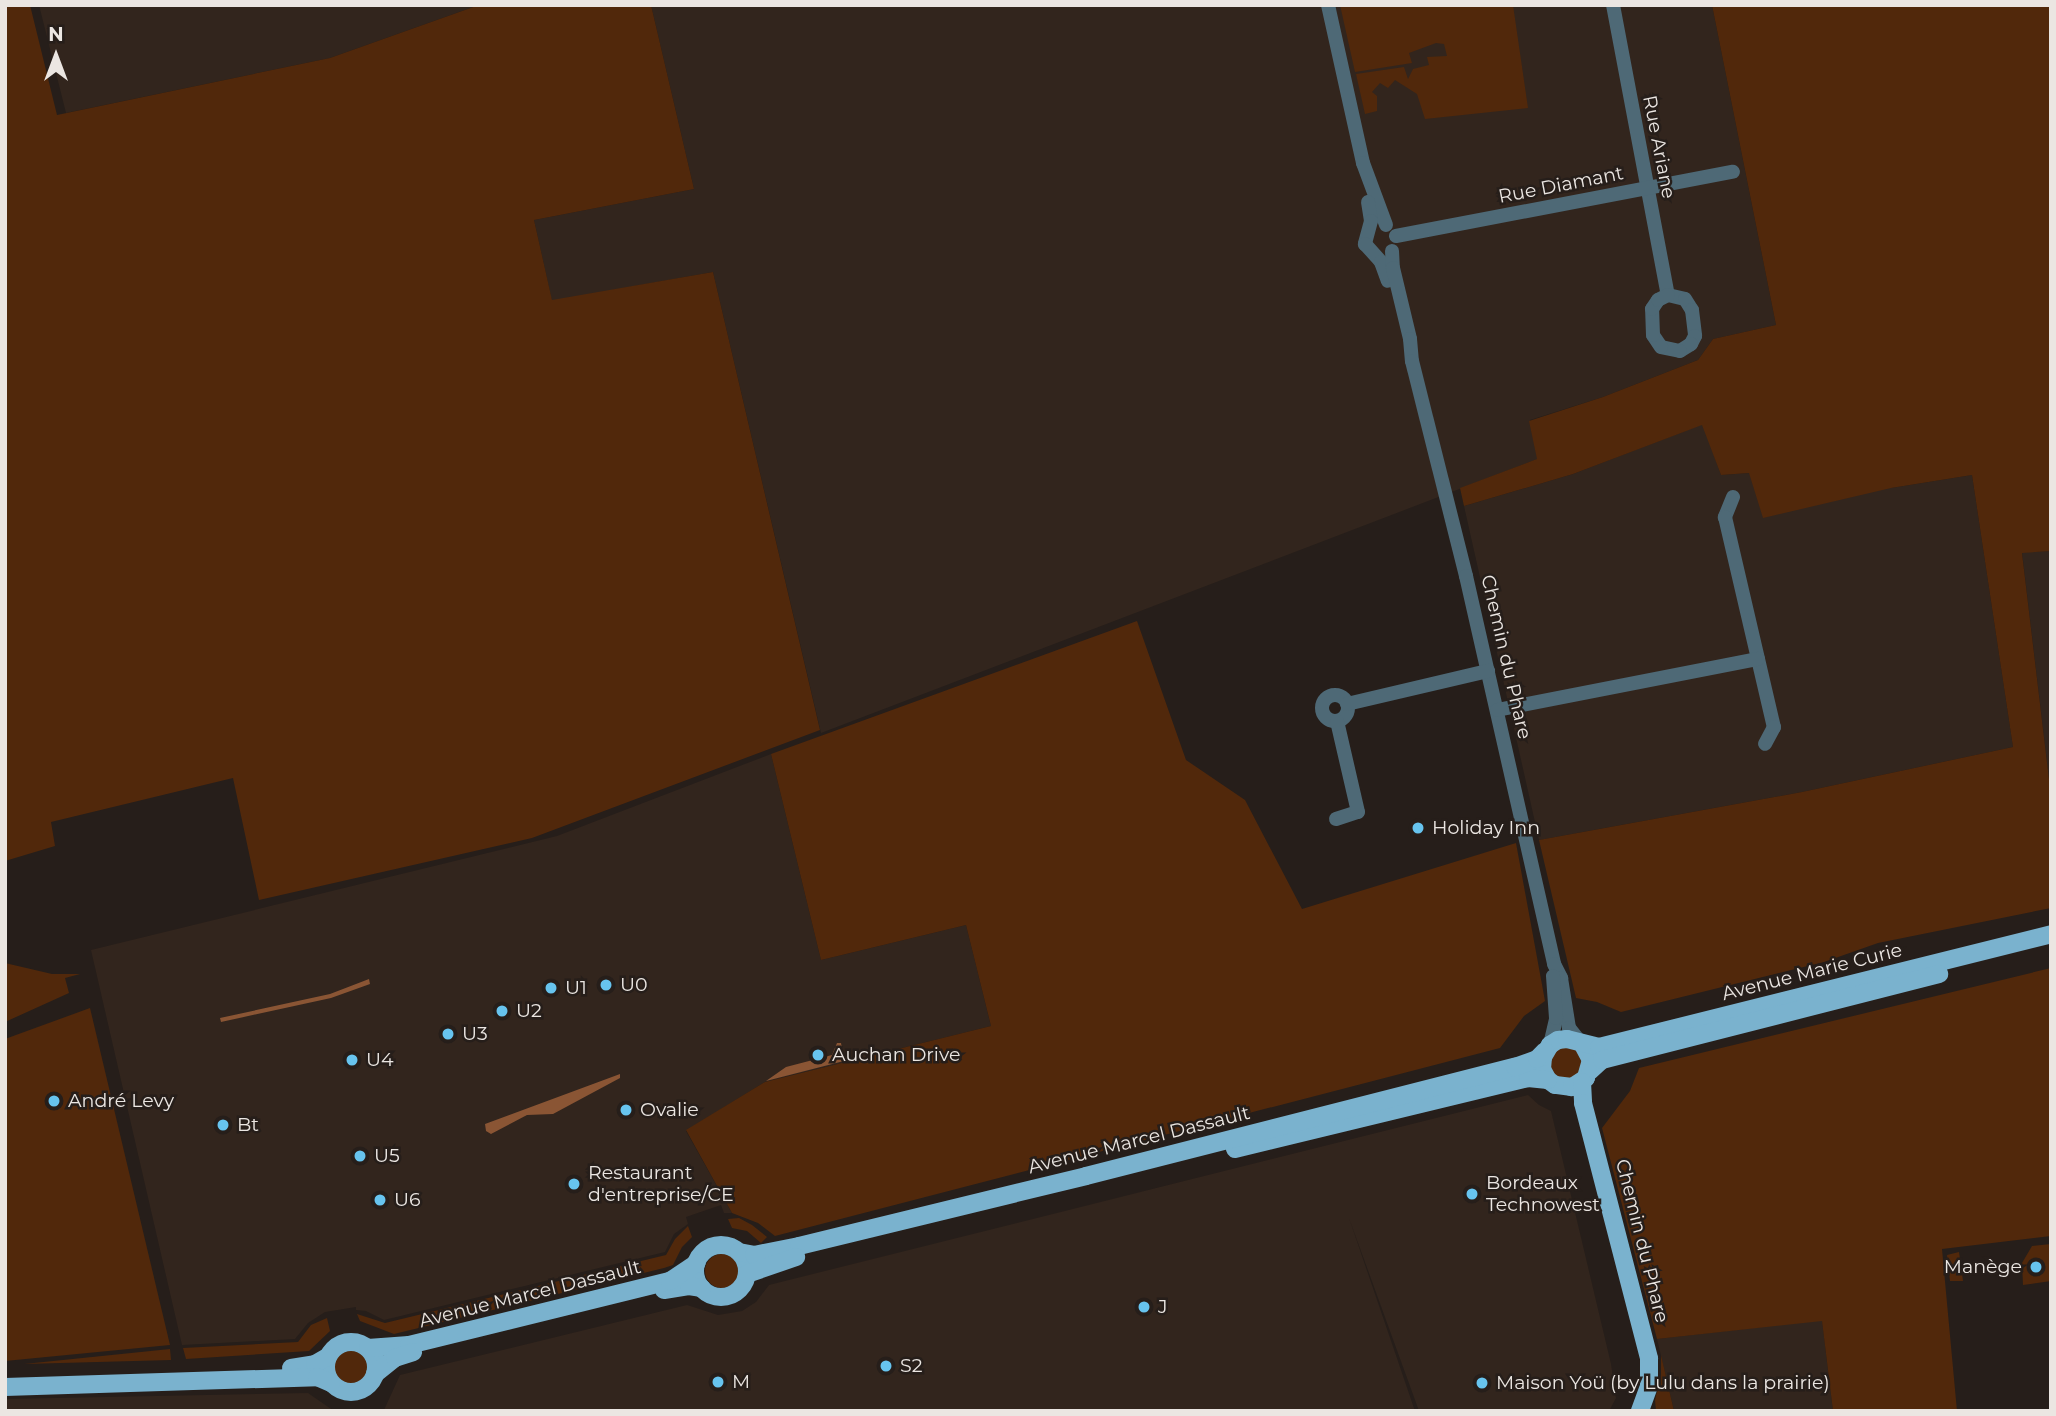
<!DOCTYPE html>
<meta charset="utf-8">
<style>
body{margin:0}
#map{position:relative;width:2056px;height:1416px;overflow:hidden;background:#261e1a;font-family:Montserrat,sans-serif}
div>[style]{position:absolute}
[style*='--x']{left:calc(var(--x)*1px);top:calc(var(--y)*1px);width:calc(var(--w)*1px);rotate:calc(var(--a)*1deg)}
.built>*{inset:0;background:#32251d}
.green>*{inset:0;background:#51280b}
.round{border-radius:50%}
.water>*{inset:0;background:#8a5534}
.minor>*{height:14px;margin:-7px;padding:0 7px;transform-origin:7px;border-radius:7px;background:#4e6976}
.minor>.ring{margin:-7px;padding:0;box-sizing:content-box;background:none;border:14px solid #4e6976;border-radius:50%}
.major>*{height:18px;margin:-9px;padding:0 9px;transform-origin:9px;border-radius:9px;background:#7ab2ce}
.major>.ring{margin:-9px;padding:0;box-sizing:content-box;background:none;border:18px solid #7ab2ce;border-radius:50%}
.dots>*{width:19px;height:19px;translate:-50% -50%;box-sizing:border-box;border:4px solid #261e1a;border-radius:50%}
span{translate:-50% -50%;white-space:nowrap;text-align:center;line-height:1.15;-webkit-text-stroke:5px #261e1a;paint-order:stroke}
.street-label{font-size:19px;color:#ebe6e2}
.poi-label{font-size:19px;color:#ebe6e2}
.left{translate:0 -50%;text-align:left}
.right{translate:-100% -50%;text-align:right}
.frame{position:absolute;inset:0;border:7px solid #ebe6e2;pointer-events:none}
.north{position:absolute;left:21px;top:21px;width:70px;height:70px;-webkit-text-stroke:5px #261e1a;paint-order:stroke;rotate:0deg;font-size:19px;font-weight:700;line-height:28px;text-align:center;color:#ebe6e2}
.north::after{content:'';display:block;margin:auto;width:24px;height:32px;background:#ebe6e2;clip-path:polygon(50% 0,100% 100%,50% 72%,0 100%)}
</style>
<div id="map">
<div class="built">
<i style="clip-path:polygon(39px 5px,479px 5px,330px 58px,66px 113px)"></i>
<i style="clip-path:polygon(651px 5px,1712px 5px,1776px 325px,1713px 339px,1698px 360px,1603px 397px,1530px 420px,1538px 459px,821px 733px,713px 272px,552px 301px,534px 220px,694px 189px)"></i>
<i style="clip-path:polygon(1703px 424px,1721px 475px,1749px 473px,1891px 488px,1972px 475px,2013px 747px,1802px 792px,1539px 840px,1464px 506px,1573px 474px)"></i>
<i style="clip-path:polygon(2051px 551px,2051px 796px,2022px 552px)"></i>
<i style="clip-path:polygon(771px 754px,821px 960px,966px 925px,991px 1026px,765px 1082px,686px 1131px,732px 1213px,724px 1213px,721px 1205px,686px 1217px,688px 1224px,674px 1234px,665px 1252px,384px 1320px,366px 1311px,356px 1310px,356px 1307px,325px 1312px,308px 1323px,295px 1339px,182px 1345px,91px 950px,557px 836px)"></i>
<i style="clip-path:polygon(1528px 1095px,1539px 1105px,1551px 1111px,1611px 1364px,1616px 1398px,1609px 1411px,1419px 1411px,1349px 1218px,1415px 1411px,375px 1411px,384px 1410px,400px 1375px,687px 1305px,718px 1315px,742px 1311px,756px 1302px,769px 1285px)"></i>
<i style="clip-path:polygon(1822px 1320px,1833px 1411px,1674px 1411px,1657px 1339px)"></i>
<i style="clip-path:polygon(308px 1393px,334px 1411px,5px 1411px,5px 1399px)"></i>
</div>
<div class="green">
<i style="clip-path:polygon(5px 5px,30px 5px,57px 115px,330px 58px,479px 5px,651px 5px,694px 189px,534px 220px,552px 300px,713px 272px,820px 730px,532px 838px,259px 900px,233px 778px,51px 822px,55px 846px,5px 861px)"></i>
<i style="clip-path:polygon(1340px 5px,1513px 5px,1528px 108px,1425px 119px,1417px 94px,1395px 80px,1388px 88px,1380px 83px,1372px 92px,1377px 96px,1377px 111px,1365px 114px,1356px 74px,1404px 67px,1408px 79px,1413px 69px,1429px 65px,1427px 57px,1447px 56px,1444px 44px,1436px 43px,1409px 53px,1412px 63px,1355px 72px)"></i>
<i style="clip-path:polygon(1712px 5px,2051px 5px,2051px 551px,2022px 553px,2051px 796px,2051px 908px,1878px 943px,1824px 962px,1621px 1012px,1597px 1002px,1576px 998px,1539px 840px,1802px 792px,2013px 747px,1972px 475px,1891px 488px,1763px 518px,1749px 473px,1721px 475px,1702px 425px,1573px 474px,1464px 506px,1460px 488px,1537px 459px,1529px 421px,1603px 397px,1698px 360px,1713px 339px,1776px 325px)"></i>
<i style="clip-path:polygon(1137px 621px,1186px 760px,1245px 800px,1302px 909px,1516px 843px,1545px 1001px,1524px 1016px,1500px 1048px,775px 1236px,758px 1223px,732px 1213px,686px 1130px,765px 1082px,991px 1026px,966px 925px,821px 960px,771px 754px)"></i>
<i style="clip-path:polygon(5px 963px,52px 974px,80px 974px,65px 978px,69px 993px,5px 1022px)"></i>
<i style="clip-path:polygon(2051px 968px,2051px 1236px,1942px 1249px,1957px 1411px,1833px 1411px,1822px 1321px,1657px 1339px,1602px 1128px,1630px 1091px,1639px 1068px)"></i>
<i style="clip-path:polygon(90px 1008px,170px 1345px,5px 1361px,5px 1039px)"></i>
<i class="round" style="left:1550px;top:1047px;width:32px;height:32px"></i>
<i style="clip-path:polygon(739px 1218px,752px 1225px,767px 1237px,761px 1243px,747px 1231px,732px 1228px,728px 1219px)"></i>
<i style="clip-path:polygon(688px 1226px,692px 1237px,682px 1247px,673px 1265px,664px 1268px,394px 1334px,360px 1321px,357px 1314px,385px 1323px,666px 1255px,675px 1239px)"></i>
<i style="clip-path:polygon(2051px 1244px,2051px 1281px,2023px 1285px,2022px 1263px,2032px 1246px)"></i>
<i style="clip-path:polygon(1959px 1252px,1963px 1281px,1950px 1281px,1947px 1255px)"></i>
<i class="round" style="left:705px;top:1254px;width:34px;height:34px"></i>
<i style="clip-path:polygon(327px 1318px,330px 1331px,309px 1351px,186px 1359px,183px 1348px,298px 1342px,311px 1325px)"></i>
<i class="round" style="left:332px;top:1348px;width:38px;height:38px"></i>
<i style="clip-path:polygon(170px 1349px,171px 1360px,24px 1364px)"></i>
<i style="clip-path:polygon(1661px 1355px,1674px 1411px,1656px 1411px,1655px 1400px,1661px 1375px)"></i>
</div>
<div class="water">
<i style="clip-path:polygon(369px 979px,370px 984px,331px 998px,221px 1022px,220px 1018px,330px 994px)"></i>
<i style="clip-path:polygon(837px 1043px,841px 1043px,844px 1061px,766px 1081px,786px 1067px,832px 1055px)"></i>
<i style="clip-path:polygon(620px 1074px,620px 1078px,553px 1114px,527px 1115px,491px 1134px,486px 1131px,485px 1124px)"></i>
</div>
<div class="minor">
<i style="--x:1328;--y:5;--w:162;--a:77.5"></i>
<i style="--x:1363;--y:163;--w:66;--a:69.6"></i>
<i style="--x:1613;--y:5;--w:295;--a:79.3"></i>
<i style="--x:1368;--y:202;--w:19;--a:81"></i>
<i style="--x:1371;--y:221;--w:24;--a:105"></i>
<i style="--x:1365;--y:244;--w:24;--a:48"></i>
<i style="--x:1381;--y:262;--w:20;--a:70"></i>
<i style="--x:1396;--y:236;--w:343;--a:-10.8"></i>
<i style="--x:1392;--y:251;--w:17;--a:87"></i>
<i style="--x:1393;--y:268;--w:73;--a:76.5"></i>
<i style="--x:1410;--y:339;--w:22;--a:85"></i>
<i style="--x:1412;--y:361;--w:222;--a:75.9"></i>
<i style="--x:1466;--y:576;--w:398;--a:77.2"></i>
<i style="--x:1554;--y:964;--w:16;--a:63"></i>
<i style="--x:1561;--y:978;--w:51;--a:80.9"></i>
<i style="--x:1569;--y:1028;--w:22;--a:51"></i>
<i style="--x:1668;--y:295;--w:17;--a:13"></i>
<i style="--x:1685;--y:299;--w:13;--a:58"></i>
<i style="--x:1692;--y:310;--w:26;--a:83"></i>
<i style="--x:1695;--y:336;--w:9;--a:117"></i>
<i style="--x:1691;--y:344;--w:13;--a:148"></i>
<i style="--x:1680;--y:351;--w:19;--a:-168"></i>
<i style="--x:1661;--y:347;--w:14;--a:-124"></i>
<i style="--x:1653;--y:335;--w:26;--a:-92"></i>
<i style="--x:1652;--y:309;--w:11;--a:-56"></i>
<i style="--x:1658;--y:300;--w:11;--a:-27"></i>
<i style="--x:1733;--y:497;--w:22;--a:112"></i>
<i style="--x:1725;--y:517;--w:216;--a:76.9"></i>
<i style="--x:1774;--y:727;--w:19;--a:118"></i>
<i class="ring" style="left:1322px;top:695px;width:12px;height:12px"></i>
<i style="--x:1347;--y:704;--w:145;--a:-13.2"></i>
<i style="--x:1497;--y:710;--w:266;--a:-11.1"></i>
<i style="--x:1336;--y:819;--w:23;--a:-18"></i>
<i style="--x:1358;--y:812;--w:93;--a:-103"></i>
<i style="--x:1550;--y:1045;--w:28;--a:-77"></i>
<i style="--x:1556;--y:1018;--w:42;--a:-94.1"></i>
</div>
<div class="major">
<i style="--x:1583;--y:1045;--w:17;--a:62"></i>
<i style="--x:1591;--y:1060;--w:19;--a:106"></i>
<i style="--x:1586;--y:1078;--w:17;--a:147"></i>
<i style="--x:1572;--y:1087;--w:17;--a:-173"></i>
<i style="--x:1555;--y:1085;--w:9;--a:-144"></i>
<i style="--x:1548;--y:1080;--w:13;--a:-119"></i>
<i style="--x:1542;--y:1069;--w:12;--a:-85"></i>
<i style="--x:1543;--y:1057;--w:14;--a:-60"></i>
<i style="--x:1550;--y:1045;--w:9;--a:-32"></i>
<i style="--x:1558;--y:1040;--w:9;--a:-6"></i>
<i style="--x:1567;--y:1039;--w:33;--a:14"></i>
<i style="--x:1599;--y:1047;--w:466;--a:-14"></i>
<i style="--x:1590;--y:1071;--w:16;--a:-43"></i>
<i style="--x:1602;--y:1060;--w:348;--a:-14.3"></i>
<i style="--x:1582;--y:1082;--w:21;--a:87"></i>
<i style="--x:1583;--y:1103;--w:264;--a:75.5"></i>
<i style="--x:1649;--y:1359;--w:27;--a:90"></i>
<i style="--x:1649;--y:1386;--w:27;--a:110"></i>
<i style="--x:1235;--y:1149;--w:301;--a:-13.6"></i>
<i style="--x:1528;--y:1078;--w:20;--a:6"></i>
<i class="ring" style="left:695px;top:1245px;width:34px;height:34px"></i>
<i style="--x:739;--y:1252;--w:15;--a:11"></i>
<i style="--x:754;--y:1255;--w:46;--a:-11.3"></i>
<i style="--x:799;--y:1246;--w:295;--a:-13.7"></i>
<i style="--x:1086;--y:1176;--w:443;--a:-14.3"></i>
<i style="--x:1515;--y:1067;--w:23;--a:-20"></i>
<i style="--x:1537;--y:1059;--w:11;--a:-45"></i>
<i style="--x:747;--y:1274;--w:52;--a:-19.1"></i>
<i style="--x:664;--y:1290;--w:25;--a:-9"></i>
<i style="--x:689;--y:1286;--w:13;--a:9"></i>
<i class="ring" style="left:326px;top:1342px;width:32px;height:32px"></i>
<i style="--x:368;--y:1348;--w:41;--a:-4.2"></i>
<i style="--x:409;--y:1345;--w:269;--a:-13.8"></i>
<i style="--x:670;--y:1281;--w:32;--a:-34"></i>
<i style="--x:291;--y:1368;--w:24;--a:-9"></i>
<i style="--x:315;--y:1364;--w:14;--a:-30"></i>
<i style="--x:375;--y:1374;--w:26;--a:-39"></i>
<i style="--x:395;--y:1358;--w:19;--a:-18"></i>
<i style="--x:5;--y:1387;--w:312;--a:-1.8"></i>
<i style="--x:317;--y:1377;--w:15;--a:23"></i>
</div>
<div class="dots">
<i style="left:1418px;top:828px;background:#67c4ef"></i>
<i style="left:606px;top:985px;background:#67c4ef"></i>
<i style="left:551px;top:988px;background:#67c4ef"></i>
<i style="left:502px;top:1011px;background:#67c4ef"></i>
<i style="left:448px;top:1034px;background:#67c4ef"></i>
<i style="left:818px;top:1055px;background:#67c4ef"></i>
<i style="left:352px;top:1060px;background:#67c4ef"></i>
<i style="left:54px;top:1101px;background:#67c4ef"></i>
<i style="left:626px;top:1110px;background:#67c4ef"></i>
<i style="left:223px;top:1125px;background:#67c4ef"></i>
<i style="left:360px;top:1156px;background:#67c4ef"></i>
<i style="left:574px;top:1184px;background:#67c4ef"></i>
<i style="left:1472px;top:1194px;background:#67c4ef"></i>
<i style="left:380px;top:1200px;background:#67c4ef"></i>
<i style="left:2036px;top:1267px;background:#67c4ef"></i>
<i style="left:1144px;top:1307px;background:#67c4ef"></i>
<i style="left:886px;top:1366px;background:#67c4ef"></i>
<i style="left:718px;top:1382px;background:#67c4ef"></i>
<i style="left:1482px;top:1383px;background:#67c4ef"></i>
</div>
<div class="street-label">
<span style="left:1659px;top:147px;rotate:79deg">Rue Ariane</span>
<span style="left:1561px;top:185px;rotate:-11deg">Rue Diamant</span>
<span style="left:1506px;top:657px;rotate:77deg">Chemin du Phare</span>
<span style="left:1812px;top:972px;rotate:-14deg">Avenue Marie Curie</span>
<span style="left:1139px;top:1140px;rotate:-14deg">Avenue Marcel Dassault</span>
<span style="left:1642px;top:1241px;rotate:76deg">Chemin du Phare</span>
<span style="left:530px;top:1294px;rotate:-14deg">Avenue Marcel Dassault</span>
</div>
<div class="poi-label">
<span class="left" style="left:1432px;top:828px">Holiday Inn</span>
<span class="left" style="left:620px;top:985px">U0</span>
<span class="left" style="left:565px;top:988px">U1</span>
<span class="left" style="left:516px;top:1011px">U2</span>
<span class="left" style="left:462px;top:1034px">U3</span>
<span class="left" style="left:832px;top:1055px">Auchan Drive</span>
<span class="left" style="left:366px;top:1060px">U4</span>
<span class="left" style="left:68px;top:1101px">André Levy</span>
<span class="left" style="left:640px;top:1110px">Ovalie</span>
<span class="left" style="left:237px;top:1125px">Bt</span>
<span class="left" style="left:374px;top:1156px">U5</span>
<span class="left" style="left:588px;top:1184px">Restaurant<br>d'entreprise/CE</span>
<span class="left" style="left:1486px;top:1194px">Bordeaux<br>Technowest</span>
<span class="left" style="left:394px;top:1200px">U6</span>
<span class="right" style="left:2022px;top:1267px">Manège</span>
<span class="left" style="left:1158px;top:1307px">J</span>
<span class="left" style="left:900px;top:1366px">S2</span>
<span class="left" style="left:732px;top:1382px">M</span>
<span class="left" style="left:1496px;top:1383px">Maison Yoü (by Lulu dans la prairie)</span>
</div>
<div class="frame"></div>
<div class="north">N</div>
</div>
